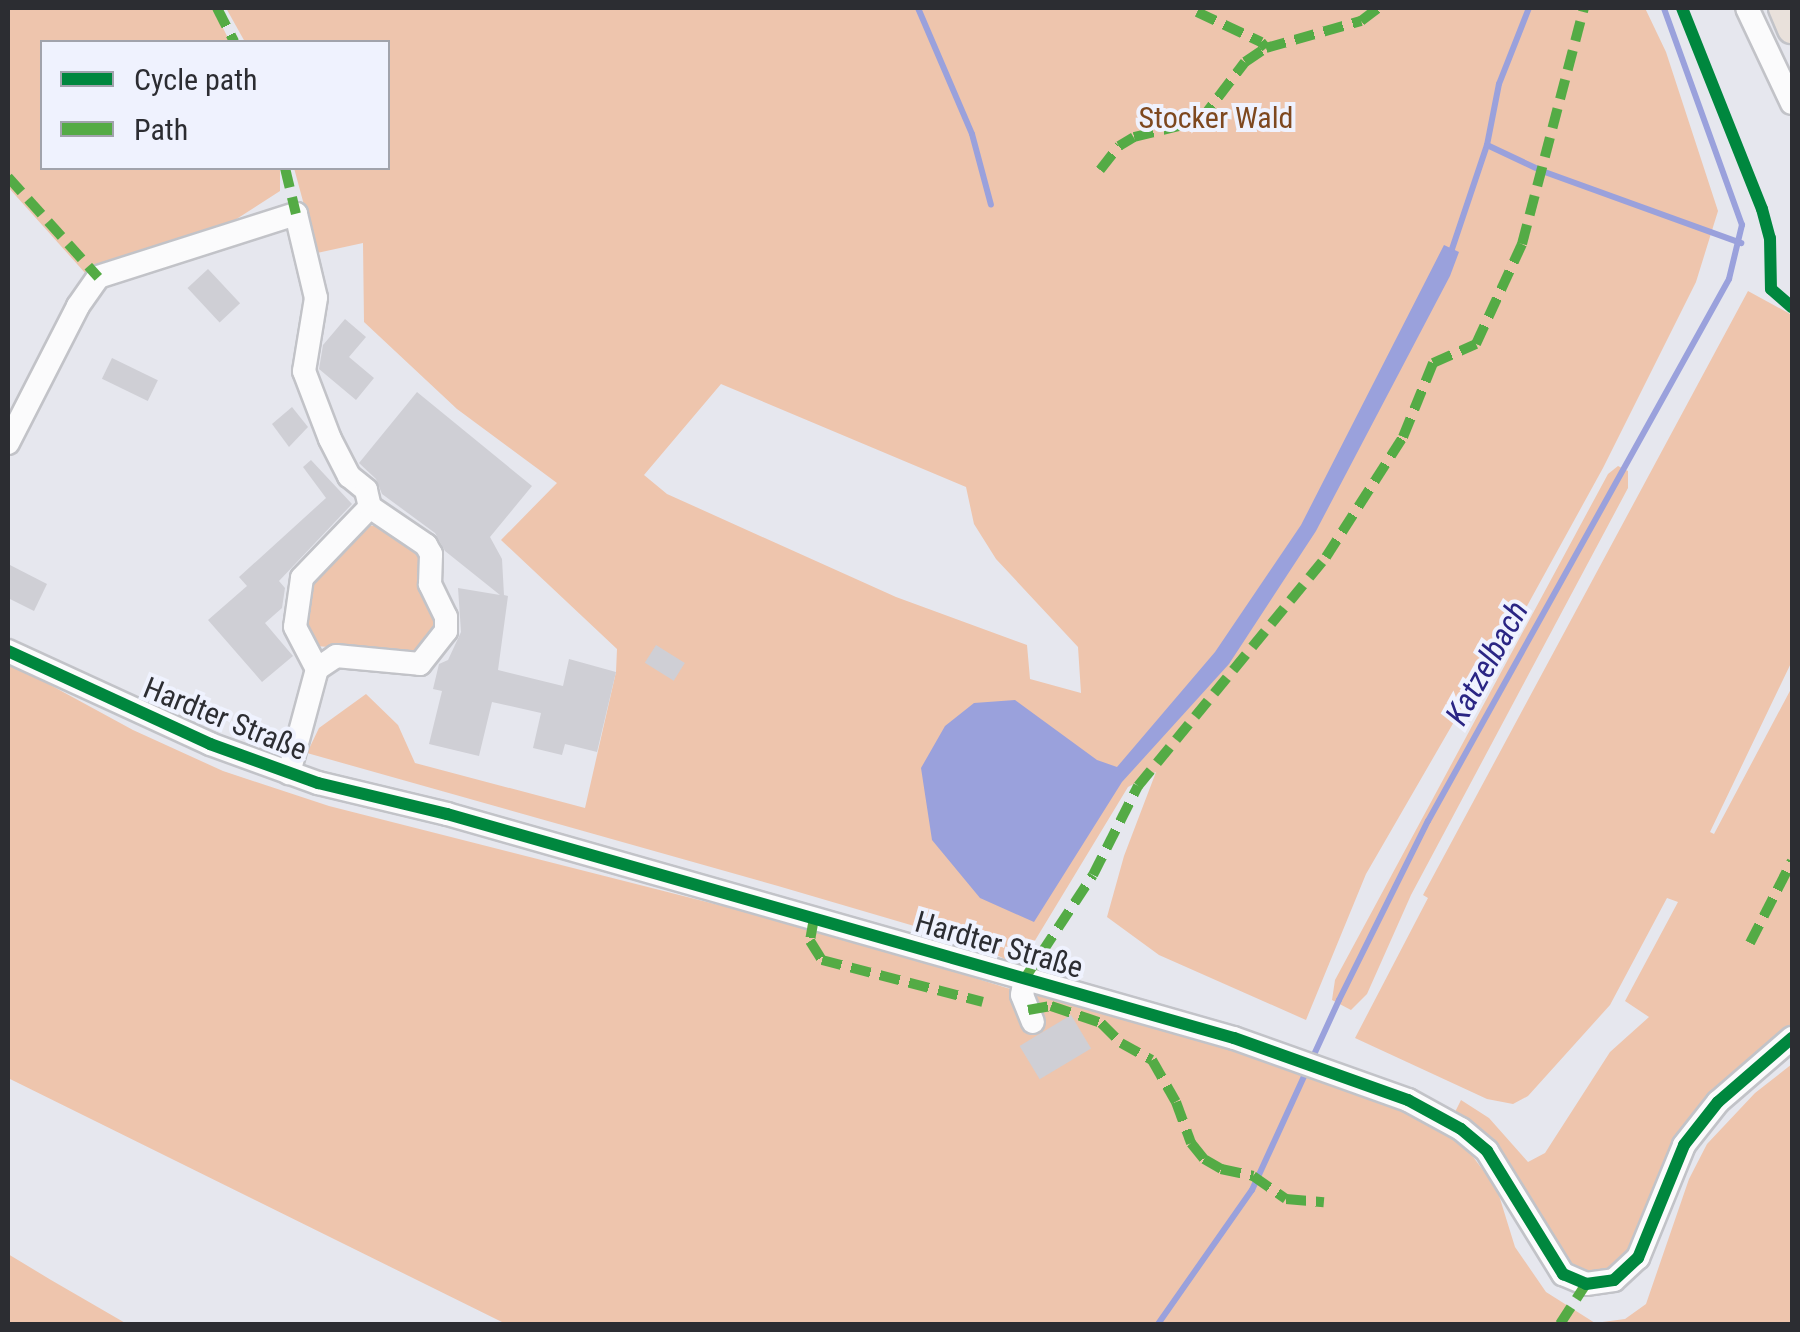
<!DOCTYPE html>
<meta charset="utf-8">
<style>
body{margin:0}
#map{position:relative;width:1800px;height:1332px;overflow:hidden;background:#e6e7ee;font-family:"Roboto Condensed",sans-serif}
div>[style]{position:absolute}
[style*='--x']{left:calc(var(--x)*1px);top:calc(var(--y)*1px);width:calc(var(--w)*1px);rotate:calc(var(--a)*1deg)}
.green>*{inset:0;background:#eec5ad}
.water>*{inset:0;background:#9aa1dc}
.stream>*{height:6px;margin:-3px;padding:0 3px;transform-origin:3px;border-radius:3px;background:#9aa1dc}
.building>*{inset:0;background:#cfcfd5;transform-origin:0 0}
.roads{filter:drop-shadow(2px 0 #c2c3c8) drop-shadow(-2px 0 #c2c3c8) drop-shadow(0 2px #c2c3c8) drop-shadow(0 -2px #c2c3c8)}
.minor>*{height:22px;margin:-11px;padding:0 11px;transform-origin:11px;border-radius:11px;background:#fbfbfc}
.major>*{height:28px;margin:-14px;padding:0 14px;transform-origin:14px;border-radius:14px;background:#e9e1db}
.quiet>*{height:10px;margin-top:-5px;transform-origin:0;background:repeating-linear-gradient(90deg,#54ab45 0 20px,transparent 0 30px)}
.cycleway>*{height:12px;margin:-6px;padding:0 6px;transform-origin:6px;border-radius:6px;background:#00873e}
span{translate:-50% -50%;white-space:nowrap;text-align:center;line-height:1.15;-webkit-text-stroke:8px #eff2fe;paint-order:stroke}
.park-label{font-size:30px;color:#7e481f}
.street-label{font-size:30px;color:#2c2d32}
.water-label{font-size:32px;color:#2a2584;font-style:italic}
.frame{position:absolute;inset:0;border:10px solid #2c2d32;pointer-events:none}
.legend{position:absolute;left:40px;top:40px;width:350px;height:130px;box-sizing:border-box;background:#eff2fe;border:2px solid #a1a3ac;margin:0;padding:12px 18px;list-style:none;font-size:30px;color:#2c2d32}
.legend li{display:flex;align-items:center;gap:20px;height:50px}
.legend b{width:50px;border:2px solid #a1a3ac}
</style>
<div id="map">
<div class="green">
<i style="clip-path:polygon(8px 8px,213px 8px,230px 42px,42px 42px,42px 168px,280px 168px,280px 191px,224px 227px,86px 274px,8px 187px)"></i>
<i style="clip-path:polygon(evenodd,226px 8px,1645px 8px,1666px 52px,1718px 211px,1696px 282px,1603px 468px,1516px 626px,1477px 682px,1366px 874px,1306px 1020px,1159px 955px,1107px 917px,1124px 856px,1156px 772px,1128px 787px,1025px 957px,1009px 961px,972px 943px,778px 886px,307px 753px,319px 728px,366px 694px,398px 725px,415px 763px,585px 808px,616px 672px,617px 649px,501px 540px,557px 483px,457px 409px,364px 322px,363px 243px,317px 253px,294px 168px,388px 168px,388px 42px,245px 42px,226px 8px,721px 384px,966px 487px,974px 524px,996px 559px,1078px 647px,1081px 693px,1030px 679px,1027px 645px,896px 597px,667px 494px,644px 475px,721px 384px)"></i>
<i style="clip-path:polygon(1748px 291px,1792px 315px,1792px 661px,1710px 832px,1714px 834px,1792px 687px,1792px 1030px,1734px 1077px,1635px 1244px,1602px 1275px,1583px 1272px,1566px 1258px,1511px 1165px,1455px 1112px,1461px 1100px,1489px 1118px,1528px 1162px,1545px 1153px,1610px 1052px,1649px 1017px,1625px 1001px,1678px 902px,1667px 898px,1610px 1005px,1528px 1096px,1513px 1104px,1487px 1099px,1355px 1038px,1428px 898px,1423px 895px)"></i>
<i style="clip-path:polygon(1618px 466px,1628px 471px,1628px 488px,1411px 895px,1367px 994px,1351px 1010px,1332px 1000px,1335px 980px,1608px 474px)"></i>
<i style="clip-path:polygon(365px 525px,385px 527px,417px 552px,437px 619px,433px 633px,416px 654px,316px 646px,304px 634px,310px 585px)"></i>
<i style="clip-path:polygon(8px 662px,133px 730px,223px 771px,329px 806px,833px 934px,1007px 988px,1124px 1014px,1371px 1098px,1443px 1129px,1471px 1154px,1497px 1189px,1515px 1247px,1546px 1292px,1595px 1323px,1625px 1319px,1646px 1304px,1689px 1179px,1707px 1144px,1755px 1093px,1792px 1064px,1792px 1324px,506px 1324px,8px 1078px)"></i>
<i style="clip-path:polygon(8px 1254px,51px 1280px,127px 1324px,8px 1324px)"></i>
</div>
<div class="water">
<i style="clip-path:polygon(1444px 245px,1459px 252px,1450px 276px,1316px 531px,1229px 664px,1122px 782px,1034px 922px,980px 898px,932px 840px,921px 768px,945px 726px,974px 703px,1015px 700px,1097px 760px,1117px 767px,1215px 652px,1301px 525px)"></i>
</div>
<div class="stream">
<i style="--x:918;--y:8;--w:137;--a:66.8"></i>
<i style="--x:972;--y:134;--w:73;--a:75"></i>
<i style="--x:1487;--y:145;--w:61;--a:25.3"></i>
<i style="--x:1542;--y:171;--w:212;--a:19.9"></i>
<i style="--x:1452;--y:249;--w:110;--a:-71.4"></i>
<i style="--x:1487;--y:145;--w:62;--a:-78.9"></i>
<i style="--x:1499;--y:84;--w:82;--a:-68.5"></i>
<i style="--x:1158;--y:1324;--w:164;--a:-55"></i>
<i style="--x:1252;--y:1190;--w:209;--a:-65.4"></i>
<i style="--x:1339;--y:1000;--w:200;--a:-63.6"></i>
<i style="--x:1428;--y:821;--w:620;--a:-60.95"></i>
<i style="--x:1729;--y:279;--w:56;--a:-76.5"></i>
<i style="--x:1742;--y:225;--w:231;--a:-109.8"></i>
</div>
<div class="building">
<i style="left:208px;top:269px;width:47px;height:28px;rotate:47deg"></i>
<i style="clip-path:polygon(345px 319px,366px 337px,349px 357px,374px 378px,356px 400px,319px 369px,323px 345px)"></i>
<i style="left:112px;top:358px;width:51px;height:23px;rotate:26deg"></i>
<i style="clip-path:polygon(417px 392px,532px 486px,490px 537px,502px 559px,504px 595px,508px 596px,498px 670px,563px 686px,569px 659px,616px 672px,597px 752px,565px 744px,562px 755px,533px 748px,541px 713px,492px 702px,479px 756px,429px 744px,442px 691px,433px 689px,439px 664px,448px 660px,461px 632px,458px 588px,500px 595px,445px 551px,435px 533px,382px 494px,376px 479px,359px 463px)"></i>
<i style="clip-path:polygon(292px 407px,308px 427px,289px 447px,272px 424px)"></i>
<i style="clip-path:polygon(311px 460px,352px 504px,279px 581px,285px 588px,282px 608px,265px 623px,293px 656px,262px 682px,208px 620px,247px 586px,239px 577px,326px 498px,303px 467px)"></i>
<i style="clip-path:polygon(8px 564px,47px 584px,34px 611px,8px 598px)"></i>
<i style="left:656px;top:645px;width:34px;height:21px;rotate:32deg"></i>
<i style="left:1071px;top:1015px;width:39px;height:60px;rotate:59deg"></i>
</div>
<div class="roads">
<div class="minor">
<i style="--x:1747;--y:8;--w:105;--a:64.7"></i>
<i style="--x:8;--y:443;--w:154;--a:-62.9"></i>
<i style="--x:78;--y:306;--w:35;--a:-55"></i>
<i style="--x:98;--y:277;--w:208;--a:-17.7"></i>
<i style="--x:296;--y:214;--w:86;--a:76.6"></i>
<i style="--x:316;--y:298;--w:74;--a:99.3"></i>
<i style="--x:304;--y:371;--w:73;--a:69.1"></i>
<i style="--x:330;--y:439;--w:42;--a:62.8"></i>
<i style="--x:349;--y:476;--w:22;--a:39"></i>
<i style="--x:366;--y:490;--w:17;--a:77"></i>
<i style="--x:370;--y:507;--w:98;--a:133.8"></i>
<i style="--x:302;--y:578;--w:49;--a:98.1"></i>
<i style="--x:295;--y:627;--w:47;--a:62.4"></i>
<i style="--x:317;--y:669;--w:108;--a:105.1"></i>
<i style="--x:8;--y:651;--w:222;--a:24.7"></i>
<i style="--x:210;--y:744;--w:115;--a:19.9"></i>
<i style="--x:318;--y:783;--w:133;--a:13.5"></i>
<i style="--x:447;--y:814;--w:818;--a:15.89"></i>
<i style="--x:1234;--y:1038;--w:185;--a:19.6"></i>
<i style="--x:1408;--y:1100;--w:60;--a:28.7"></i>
<i style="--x:1461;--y:1129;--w:34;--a:40"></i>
<i style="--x:1487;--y:1151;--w:145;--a:58.3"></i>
<i style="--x:1563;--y:1274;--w:25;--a:23"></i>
<i style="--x:1586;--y:1284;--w:28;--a:-8"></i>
<i style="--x:1614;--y:1280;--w:33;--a:-43"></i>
<i style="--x:1638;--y:1258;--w:122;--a:-67.8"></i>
<i style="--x:1684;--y:1145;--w:55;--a:-51.7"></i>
<i style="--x:1718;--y:1102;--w:98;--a:-40.9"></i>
<i style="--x:317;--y:669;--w:23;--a:-34"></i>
<i style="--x:336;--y:656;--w:84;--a:5.4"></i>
<i style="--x:420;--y:664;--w:42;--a:-51.8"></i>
<i style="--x:446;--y:631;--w:14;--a:-90"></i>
<i style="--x:446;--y:617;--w:37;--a:-116"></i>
<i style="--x:430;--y:584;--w:30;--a:-88"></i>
<i style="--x:431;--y:554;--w:10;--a:-119"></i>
<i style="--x:426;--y:545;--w:68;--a:-145.8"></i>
<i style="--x:1025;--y:978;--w:17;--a:100"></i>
<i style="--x:1022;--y:995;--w:29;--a:68"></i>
</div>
<div class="major">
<i style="--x:1783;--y:8;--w:23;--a:67"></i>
</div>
</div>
<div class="quiet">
<i style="--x:217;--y:8;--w:38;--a:63"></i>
<i style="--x:1197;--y:12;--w:71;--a:25.1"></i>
<i style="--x:1261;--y:42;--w:8;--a:50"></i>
<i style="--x:285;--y:168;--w:47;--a:76.6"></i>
<i style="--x:1100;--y:170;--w:31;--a:-52"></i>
<i style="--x:1119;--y:146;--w:17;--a:-31"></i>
<i style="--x:1134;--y:137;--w:68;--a:-13.6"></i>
<i style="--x:1200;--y:121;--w:74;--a:-52.7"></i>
<i style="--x:1245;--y:62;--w:25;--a:-34"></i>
<i style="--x:1266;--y:48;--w:99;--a:-15.9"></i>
<i style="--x:1361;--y:21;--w:21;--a:-37"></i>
<i style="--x:8;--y:177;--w:135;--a:48"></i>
<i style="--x:814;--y:918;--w:23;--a:100"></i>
<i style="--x:810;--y:941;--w:22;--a:58"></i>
<i style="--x:822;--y:960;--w:166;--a:14.6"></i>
<i style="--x:1750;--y:943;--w:92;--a:-62.9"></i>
<i style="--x:1025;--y:978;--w:123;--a:-56.6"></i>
<i style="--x:1093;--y:875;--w:100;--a:-63.2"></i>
<i style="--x:1138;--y:786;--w:296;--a:-50.6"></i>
<i style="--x:1326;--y:557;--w:143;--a:-57.3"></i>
<i style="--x:1403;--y:437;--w:80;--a:-67.9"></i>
<i style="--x:1433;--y:363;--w:47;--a:-23.8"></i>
<i style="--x:1476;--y:344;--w:110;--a:-65.3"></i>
<i style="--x:1522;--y:244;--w:244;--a:-75.3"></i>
<i style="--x:1028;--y:1010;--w:23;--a:-10"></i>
<i style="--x:1051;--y:1006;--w:53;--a:18.8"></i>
<i style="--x:1101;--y:1023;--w:28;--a:45"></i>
<i style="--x:1121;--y:1043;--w:35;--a:29"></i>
<i style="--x:1152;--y:1060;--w:48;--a:60.3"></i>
<i style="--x:1176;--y:1102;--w:44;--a:69.9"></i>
<i style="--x:1191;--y:1143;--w:21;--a:51"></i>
<i style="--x:1204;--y:1159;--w:20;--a:30"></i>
<i style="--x:1221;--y:1169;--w:33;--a:12"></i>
<i style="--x:1253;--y:1176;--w:40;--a:34.9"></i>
<i style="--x:1286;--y:1199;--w:38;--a:5"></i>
<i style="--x:1560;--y:1324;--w:48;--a:-57"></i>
</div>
<div class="cycleway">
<i style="--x:1682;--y:8;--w:216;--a:68.3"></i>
<i style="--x:1762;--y:209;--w:30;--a:75"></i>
<i style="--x:1770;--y:238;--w:51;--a:88.9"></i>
<i style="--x:1771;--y:289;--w:28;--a:41"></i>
<i style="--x:8;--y:651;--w:222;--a:24.7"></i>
<i style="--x:210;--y:744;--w:115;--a:19.9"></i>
<i style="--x:318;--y:783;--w:133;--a:13.5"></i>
<i style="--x:447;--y:814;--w:818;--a:15.89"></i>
<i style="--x:1234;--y:1038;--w:185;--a:19.6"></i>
<i style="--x:1408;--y:1100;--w:60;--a:28.7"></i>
<i style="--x:1461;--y:1129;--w:34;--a:40"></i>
<i style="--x:1487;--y:1151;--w:145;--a:58.3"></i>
<i style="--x:1563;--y:1274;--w:25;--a:23"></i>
<i style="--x:1586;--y:1284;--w:28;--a:-8"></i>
<i style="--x:1614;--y:1280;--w:33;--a:-43"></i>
<i style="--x:1638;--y:1258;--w:122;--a:-67.8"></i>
<i style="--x:1684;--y:1145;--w:55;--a:-51.7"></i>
<i style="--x:1718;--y:1102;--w:98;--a:-40.9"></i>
</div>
<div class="park-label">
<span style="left:1216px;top:118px">Stocker Wald</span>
</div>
<div class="street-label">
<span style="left:225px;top:719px;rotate:22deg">Hardter Straße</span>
<span style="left:999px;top:945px;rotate:16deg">Hardter Straße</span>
</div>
<div class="water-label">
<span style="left:1487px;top:663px;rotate:-61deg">Katzelbach</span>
</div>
<div class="frame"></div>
<ul class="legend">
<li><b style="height:12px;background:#00873e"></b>Cycle path</li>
<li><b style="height:12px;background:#54ab45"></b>Path</li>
</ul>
</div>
